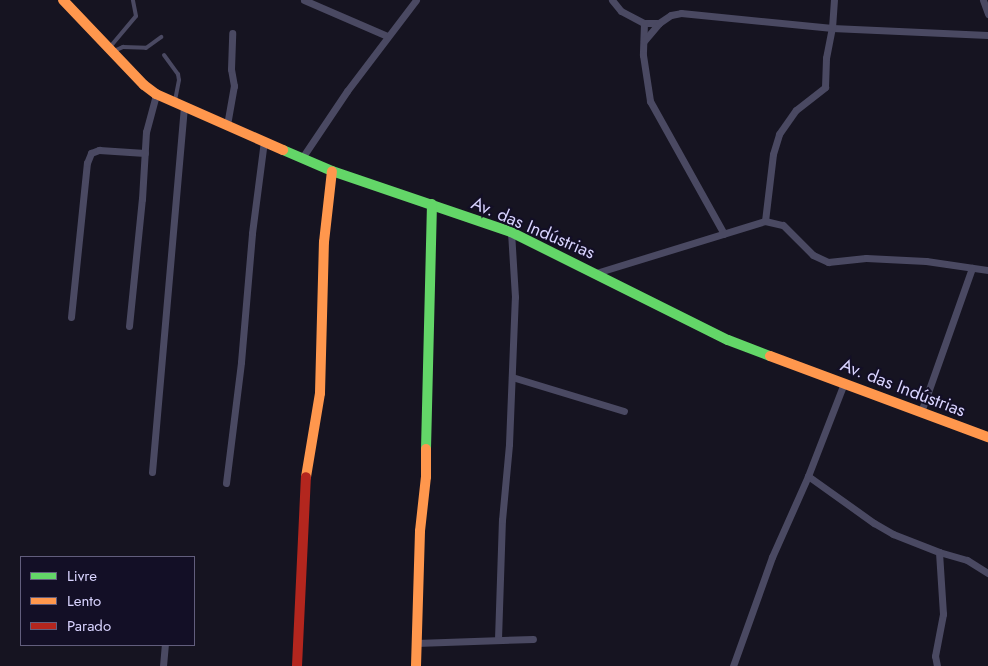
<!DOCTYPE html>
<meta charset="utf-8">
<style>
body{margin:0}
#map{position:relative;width:988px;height:666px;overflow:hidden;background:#161421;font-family:Jost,sans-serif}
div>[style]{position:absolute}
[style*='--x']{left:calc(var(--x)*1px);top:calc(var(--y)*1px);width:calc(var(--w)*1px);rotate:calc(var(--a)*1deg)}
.lane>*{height:4px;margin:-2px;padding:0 2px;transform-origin:2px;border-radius:2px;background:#4a4962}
.street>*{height:7px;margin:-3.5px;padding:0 3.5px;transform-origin:3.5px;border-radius:3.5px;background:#4a4962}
.fast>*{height:10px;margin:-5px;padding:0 5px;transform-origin:5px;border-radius:5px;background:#63d668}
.slow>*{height:10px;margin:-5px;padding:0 5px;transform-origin:5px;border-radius:5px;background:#ff974d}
.jam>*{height:10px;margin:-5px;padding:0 5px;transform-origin:5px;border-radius:5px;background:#b3261e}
span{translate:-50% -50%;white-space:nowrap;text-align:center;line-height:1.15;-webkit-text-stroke:4px #130f26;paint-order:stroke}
.street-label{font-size:18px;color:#d9d4ff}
.legend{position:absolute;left:20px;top:556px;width:175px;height:90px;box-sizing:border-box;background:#130f26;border:1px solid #625e7d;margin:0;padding:6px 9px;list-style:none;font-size:15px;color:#d9d4ff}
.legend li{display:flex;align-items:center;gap:10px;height:25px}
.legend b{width:25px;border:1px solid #625e7d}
</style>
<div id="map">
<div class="lane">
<i style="--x:110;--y:47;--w:40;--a:-50"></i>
<i style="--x:136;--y:16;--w:16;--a:-101"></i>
<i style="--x:114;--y:51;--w:10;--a:-24"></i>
<i style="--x:123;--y:47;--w:23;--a:2"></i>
<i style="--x:146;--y:48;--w:19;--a:-36"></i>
<i style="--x:164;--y:55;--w:24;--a:54"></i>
<i style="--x:178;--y:74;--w:6;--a:81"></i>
<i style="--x:179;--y:80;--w:20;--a:101"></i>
</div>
<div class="street">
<i style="--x:304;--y:0;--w:90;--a:23.4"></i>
<i style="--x:612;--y:0;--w:14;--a:51"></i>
<i style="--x:621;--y:11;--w:26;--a:28"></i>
<i style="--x:644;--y:23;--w:15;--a:0"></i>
<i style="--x:983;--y:0;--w:15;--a:70"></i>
<i style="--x:644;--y:23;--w:32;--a:92"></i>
<i style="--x:643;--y:55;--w:47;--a:81.3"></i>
<i style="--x:650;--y:101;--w:152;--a:60.9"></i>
<i style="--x:644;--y:41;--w:23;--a:-50"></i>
<i style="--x:659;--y:23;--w:14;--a:-34"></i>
<i style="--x:671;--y:15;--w:10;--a:-11"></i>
<i style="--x:681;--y:13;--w:152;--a:5.7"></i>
<i style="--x:832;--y:28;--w:156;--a:2.6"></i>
<i style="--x:227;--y:125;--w:40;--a:-80"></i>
<i style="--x:234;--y:86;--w:17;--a:-100"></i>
<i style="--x:231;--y:69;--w:36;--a:-88"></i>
<i style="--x:302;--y:158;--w:81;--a:-56.1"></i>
<i style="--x:347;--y:91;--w:114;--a:-52.8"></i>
<i style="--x:765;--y:221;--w:67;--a:-83.2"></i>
<i style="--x:773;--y:154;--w:21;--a:-73"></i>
<i style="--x:779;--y:134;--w:29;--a:-55"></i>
<i style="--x:796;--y:110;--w:37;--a:-38"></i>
<i style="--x:825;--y:87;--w:29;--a:-88"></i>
<i style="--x:826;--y:58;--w:31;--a:-79"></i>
<i style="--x:832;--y:28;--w:28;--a:-86"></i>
<i style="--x:596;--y:273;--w:177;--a:-17.1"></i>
<i style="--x:765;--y:221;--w:18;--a:13"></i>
<i style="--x:783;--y:225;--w:42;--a:45"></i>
<i style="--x:813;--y:255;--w:17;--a:25"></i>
<i style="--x:828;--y:262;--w:38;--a:-6"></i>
<i style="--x:866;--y:258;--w:60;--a:2.9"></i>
<i style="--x:926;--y:261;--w:63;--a:8.3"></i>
<i style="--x:71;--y:317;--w:155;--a:-84.1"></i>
<i style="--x:87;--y:163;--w:11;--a:-68"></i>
<i style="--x:91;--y:153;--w:9;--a:-21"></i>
<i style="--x:99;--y:150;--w:46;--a:3.7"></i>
<i style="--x:129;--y:326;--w:128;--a:-84.2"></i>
<i style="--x:142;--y:199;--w:67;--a:-86.6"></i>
<i style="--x:146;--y:132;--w:39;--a:-75"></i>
<i style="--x:512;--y:377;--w:117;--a:16.9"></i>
<i style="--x:921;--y:412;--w:153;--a:-70.5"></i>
<i style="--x:152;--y:472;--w:367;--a:-85"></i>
<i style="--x:808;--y:476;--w:81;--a:35.5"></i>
<i style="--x:874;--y:523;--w:22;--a:30"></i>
<i style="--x:893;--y:534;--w:49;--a:21.4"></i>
<i style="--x:939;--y:552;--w:29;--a:16"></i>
<i style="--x:967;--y:560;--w:25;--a:32"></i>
<i style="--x:226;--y:483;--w:122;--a:-82.9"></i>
<i style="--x:241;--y:362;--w:129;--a:-85.1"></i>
<i style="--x:252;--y:233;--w:93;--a:-82.6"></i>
<i style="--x:498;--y:639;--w:119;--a:-88.1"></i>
<i style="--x:502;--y:520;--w:76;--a:-84.7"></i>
<i style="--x:509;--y:444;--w:147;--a:-87.7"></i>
<i style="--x:515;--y:297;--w:65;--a:-93.5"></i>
<i style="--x:416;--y:643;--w:117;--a:-2"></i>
<i style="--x:163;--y:666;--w:21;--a:-85"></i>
<i style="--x:733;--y:666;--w:116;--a:-70.3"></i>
<i style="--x:772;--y:557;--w:89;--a:-66"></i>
<i style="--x:808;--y:476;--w:100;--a:-68.8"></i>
<i style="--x:937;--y:666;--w:10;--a:-101"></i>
<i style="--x:935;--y:656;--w:43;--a:-79.2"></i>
<i style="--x:943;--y:614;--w:62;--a:-93.7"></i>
</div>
<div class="fast">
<i style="--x:283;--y:150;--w:53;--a:23.2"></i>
<i style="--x:332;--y:171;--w:189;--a:18.8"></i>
<i style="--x:511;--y:232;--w:242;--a:26.5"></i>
<i style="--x:728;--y:340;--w:45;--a:20.9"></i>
<i style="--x:426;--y:449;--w:245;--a:-88.6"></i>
</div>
<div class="slow">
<i style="--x:63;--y:0;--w:117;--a:46.4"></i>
<i style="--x:144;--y:85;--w:15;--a:37"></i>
<i style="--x:156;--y:94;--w:139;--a:23.8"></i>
<i style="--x:770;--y:356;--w:233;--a:20.4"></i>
<i style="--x:306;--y:477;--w:85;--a:-80.5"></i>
<i style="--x:320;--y:393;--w:151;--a:-88.5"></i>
<i style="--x:324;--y:242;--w:71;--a:-83.6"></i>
<i style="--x:416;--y:666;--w:135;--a:-88.3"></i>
<i style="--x:420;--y:531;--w:54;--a:-83.7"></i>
<i style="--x:426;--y:477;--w:28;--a:-90"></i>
</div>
<div class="jam">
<i style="--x:297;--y:666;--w:189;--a:-87.3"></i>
</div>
<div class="street-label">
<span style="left:533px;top:228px;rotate:23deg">Av. das Indústrias</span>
<span style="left:903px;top:388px;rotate:21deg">Av. das Indústrias</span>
</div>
<ul class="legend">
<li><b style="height:6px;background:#63d668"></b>Livre</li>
<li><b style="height:6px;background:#ff974d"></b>Lento</li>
<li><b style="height:6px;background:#b3261e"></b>Parado</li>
</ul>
</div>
